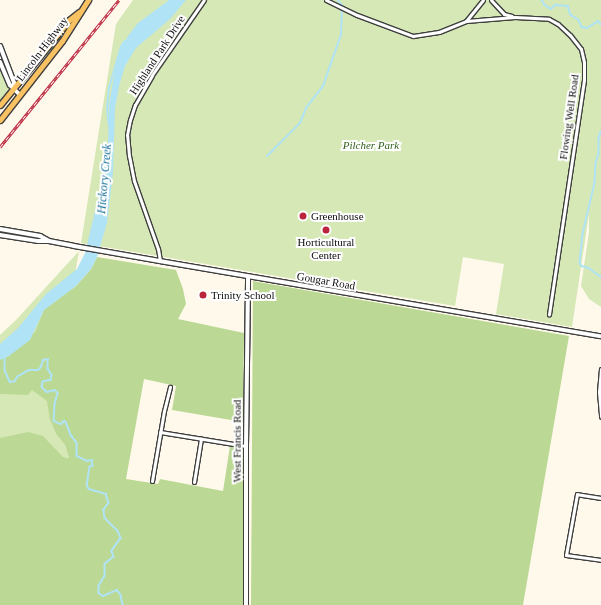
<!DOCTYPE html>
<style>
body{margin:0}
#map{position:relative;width:601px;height:605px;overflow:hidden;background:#fff9eb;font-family:"Times New Roman",serif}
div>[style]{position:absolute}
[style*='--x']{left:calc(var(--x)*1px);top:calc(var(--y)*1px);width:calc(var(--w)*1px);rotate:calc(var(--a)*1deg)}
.green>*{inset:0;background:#d5e8b5}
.forest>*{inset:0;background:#bbd995}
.water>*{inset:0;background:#b0e3f5}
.stream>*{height:1.5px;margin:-0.75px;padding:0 0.75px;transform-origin:0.75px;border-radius:0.75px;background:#b0e3f5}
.roads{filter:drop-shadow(1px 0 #3f3f3f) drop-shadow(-1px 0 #3f3f3f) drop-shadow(0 1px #3f3f3f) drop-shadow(0 -1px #3f3f3f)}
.minor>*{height:3px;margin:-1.5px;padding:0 1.5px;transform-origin:1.5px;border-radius:1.5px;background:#fff}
.tertiary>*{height:4px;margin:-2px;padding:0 2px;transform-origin:2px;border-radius:2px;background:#fff}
.primary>*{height:5px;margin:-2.5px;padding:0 2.5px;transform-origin:2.5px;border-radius:2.5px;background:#f8c262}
.rail>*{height:3px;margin-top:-1.5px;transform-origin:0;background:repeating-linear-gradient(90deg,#fff 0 4.5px,#ba253d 0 9px);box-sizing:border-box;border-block:1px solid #ba253d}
.dots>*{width:11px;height:11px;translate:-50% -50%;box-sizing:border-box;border:2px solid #fff;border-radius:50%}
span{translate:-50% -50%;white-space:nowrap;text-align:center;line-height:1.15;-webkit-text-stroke:4px #fff;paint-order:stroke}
.street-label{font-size:11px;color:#0c0c0c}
.park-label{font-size:11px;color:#33621d;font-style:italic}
.poi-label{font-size:11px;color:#0c0c0c}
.left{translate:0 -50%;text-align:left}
.water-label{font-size:12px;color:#17719c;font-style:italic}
</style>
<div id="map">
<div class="green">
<i style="clip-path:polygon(133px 0,601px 0,601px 307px,589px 299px,581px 286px,589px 232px,589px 214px,572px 327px,496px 314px,504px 264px,463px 257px,455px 306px,81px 243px,116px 24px)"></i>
<i style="clip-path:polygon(0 62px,11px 88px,0 102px)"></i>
<i style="clip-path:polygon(79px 251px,50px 420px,56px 434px,65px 445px,69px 458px,63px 457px,46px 442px,0 605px,0 335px,16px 320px)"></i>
</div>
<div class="forest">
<i style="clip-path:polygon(97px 257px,176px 270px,183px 289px,186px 304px,178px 319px,244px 333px,243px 422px,172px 410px,176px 386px,144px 379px,126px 479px,158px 484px,160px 479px,223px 491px,230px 446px,244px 448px,243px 605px,0 605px,0 438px,28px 432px,43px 436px,63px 457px,69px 458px,65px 445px,56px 434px,50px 420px,47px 401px,32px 390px,28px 395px,0 394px,0 360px,9px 356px,35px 332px,44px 310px,76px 286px,91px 269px)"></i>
<i style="clip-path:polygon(253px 281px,569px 336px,523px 605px,251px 605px)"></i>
</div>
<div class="water">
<i style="clip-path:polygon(169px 0,186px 0,170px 19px,136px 48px,125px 66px,119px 86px,115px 109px,113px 172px,107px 223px,97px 257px,91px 269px,76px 286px,44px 310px,30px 340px,9px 356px,0 360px,0 344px,18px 328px,46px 294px,77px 269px,85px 253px,103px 178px,108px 145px,109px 105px,116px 64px,121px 48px,128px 36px,138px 23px)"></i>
</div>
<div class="stream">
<i style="--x:338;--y:0;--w:8;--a:50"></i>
<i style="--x:542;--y:0;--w:6;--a:59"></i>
<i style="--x:545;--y:5;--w:7;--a:34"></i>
<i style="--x:551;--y:9;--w:6;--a:-45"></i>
<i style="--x:555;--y:5;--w:13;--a:4"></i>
<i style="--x:568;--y:6;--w:9;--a:72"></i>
<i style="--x:571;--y:15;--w:9;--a:32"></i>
<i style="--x:579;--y:20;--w:8;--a:67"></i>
<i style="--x:582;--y:27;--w:5;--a:11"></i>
<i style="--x:587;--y:28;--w:13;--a:-32"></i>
<i style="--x:598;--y:21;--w:4;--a:45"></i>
<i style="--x:109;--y:126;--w:16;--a:-97"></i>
<i style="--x:107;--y:110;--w:22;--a:-85"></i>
<i style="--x:109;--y:88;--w:43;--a:-73.7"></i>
<i style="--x:121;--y:47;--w:7;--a:-56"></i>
<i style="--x:601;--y:132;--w:6;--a:108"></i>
<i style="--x:599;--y:138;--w:16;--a:90"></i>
<i style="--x:599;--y:154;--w:9;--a:108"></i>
<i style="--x:596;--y:163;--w:20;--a:93"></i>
<i style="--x:595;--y:183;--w:52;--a:103.2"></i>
<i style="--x:583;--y:234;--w:29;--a:96"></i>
<i style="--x:580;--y:263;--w:4;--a:56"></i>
<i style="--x:582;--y:266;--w:7;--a:16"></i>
<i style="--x:589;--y:268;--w:15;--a:37"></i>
<i style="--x:267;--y:156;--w:47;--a:-45"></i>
<i style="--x:300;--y:123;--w:16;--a:-68"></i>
<i style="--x:306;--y:108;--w:28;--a:-52"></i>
<i style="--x:323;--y:86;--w:54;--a:-70.6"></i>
<i style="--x:341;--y:35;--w:24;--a:-88"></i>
<i style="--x:5;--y:356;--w:14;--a:90"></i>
<i style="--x:5;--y:370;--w:13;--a:67"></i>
<i style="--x:10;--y:382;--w:5;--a:-11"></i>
<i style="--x:15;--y:381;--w:4;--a:-63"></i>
<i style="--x:17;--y:377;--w:14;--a:-30"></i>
<i style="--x:29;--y:370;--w:9;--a:0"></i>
<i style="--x:38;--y:370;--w:4;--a:-45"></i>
<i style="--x:41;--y:367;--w:7;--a:-74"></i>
<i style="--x:43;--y:360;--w:5;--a:-11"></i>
<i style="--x:48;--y:359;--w:10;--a:90"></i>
<i style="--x:48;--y:369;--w:7;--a:56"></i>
<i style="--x:52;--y:375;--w:5;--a:101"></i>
<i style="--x:51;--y:380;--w:8;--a:166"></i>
<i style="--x:43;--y:382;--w:5;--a:101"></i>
<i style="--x:42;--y:387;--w:7;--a:45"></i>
<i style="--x:47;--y:392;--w:8;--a:-14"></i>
<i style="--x:55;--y:390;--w:4;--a:45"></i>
<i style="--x:58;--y:393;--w:11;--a:105"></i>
<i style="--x:55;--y:404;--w:17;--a:93"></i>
<i style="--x:54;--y:421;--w:8;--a:23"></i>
<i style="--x:61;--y:424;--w:4;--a:-45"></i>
<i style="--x:64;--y:421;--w:2;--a:27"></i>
<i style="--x:66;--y:422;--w:14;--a:69"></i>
<i style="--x:71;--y:435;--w:10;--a:53"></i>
<i style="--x:77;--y:443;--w:13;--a:90"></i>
<i style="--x:77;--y:456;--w:11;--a:27"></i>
<i style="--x:87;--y:461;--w:5;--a:-11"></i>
<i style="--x:92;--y:460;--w:6;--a:81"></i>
<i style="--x:93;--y:466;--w:3;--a:162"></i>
<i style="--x:90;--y:467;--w:18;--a:99"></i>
<i style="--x:87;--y:485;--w:4;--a:63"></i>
<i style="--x:89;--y:489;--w:18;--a:16"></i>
<i style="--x:106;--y:494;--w:9;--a:72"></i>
<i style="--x:109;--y:503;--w:9;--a:126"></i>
<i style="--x:104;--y:510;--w:8;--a:83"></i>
<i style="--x:105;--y:518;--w:18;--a:45"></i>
<i style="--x:118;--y:531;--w:8;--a:67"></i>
<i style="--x:121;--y:538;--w:16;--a:125"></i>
<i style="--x:112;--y:551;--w:6;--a:72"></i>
<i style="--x:114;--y:557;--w:11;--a:142"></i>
<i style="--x:105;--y:564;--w:12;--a:90"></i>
<i style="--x:105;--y:576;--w:12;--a:121"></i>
<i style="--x:99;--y:586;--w:7;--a:90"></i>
<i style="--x:99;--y:593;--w:5;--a:37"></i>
<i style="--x:103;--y:596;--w:15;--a:-23"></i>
<i style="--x:117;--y:590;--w:6;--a:51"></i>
<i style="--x:121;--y:595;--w:10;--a:79"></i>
</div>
<div class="roads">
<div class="minor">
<i style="--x:326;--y:0;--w:34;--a:26"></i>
<i style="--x:357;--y:15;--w:60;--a:20.6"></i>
<i style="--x:413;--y:36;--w:26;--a:-9"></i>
<i style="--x:439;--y:32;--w:29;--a:-22"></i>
<i style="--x:466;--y:21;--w:27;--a:-51"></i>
<i style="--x:491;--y:0;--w:19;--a:47"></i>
<i style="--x:504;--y:14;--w:8;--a:14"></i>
<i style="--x:466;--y:21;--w:49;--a:-4.7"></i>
<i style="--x:515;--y:17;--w:34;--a:3"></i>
<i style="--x:549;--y:19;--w:10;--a:29"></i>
<i style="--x:558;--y:24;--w:16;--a:43"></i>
<i style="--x:570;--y:35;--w:18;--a:52"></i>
<i style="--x:581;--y:49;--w:13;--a:77"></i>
<i style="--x:584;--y:62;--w:18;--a:90"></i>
<i style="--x:584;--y:80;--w:237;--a:98.5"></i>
<i style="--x:160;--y:261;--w:12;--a:-99"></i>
<i style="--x:158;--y:249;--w:72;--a:-109.4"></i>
<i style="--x:134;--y:181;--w:25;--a:-101"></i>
<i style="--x:129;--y:156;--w:21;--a:-95"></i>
<i style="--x:127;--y:135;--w:15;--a:-79"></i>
<i style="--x:130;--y:120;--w:16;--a:-72"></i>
<i style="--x:135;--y:105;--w:34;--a:-60"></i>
<i style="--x:152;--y:75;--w:91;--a:-55.3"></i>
<i style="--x:601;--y:369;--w:23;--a:95"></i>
<i style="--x:599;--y:392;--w:25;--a:85"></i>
<i style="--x:160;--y:432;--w:87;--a:9.2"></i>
<i style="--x:152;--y:481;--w:71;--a:-80.3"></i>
<i style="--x:164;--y:411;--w:25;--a:-76"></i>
<i style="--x:194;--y:482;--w:44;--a:-80.8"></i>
<i style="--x:601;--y:498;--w:24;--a:-171"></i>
<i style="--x:577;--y:494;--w:62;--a:100.2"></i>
<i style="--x:566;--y:555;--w:35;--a:8"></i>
</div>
<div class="tertiary">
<i style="--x:0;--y:46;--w:40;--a:69"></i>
<i style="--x:14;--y:83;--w:5;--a:90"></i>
<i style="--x:0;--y:62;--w:25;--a:67"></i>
<i style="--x:10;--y:85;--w:14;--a:45"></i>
<i style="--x:0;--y:229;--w:41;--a:9.9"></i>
<i style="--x:40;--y:236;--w:10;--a:29"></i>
<i style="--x:49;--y:241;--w:25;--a:11"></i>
<i style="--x:74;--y:246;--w:87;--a:9.9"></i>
<i style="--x:160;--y:261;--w:447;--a:9.7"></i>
<i style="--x:0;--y:235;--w:39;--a:9"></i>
<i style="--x:39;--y:241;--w:9;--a:0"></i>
<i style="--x:246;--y:605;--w:159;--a:-90"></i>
<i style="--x:246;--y:446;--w:169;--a:-89.3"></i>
</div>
<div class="primary">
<i style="--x:0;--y:105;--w:109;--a:-50.9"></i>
<i style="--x:69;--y:20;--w:13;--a:-39"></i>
<i style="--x:0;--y:120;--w:100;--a:-51.9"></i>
<i style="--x:62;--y:41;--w:49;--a:-57.6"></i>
</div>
</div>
<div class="rail">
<i style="--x:0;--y:147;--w:189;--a:-51"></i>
</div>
<div class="dots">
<i style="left:303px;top:216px;background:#ba253d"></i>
<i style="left:326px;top:230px;background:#ba253d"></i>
<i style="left:203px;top:295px;background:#ba253d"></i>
</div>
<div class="street-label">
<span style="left:42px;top:49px;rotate:-53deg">Lincoln Highway</span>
<span style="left:157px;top:55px;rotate:-57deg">Highland Park Drive</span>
<span style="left:569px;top:117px;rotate:-82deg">Flowing Well Road</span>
<span style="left:326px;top:281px;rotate:10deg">Gougar Road</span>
<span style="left:237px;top:441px;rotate:-90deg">West Francis Road</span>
</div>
<div class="park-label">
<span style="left:371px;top:145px">Pilcher Park</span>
</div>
<div class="poi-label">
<span class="left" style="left:311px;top:216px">Greenhouse</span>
<span style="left:326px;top:249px">Horticultural<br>Center</span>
<span class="left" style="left:211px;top:295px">Trinity School</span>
</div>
<div class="water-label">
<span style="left:105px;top:179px;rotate:-85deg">Hickory Creek</span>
</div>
</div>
